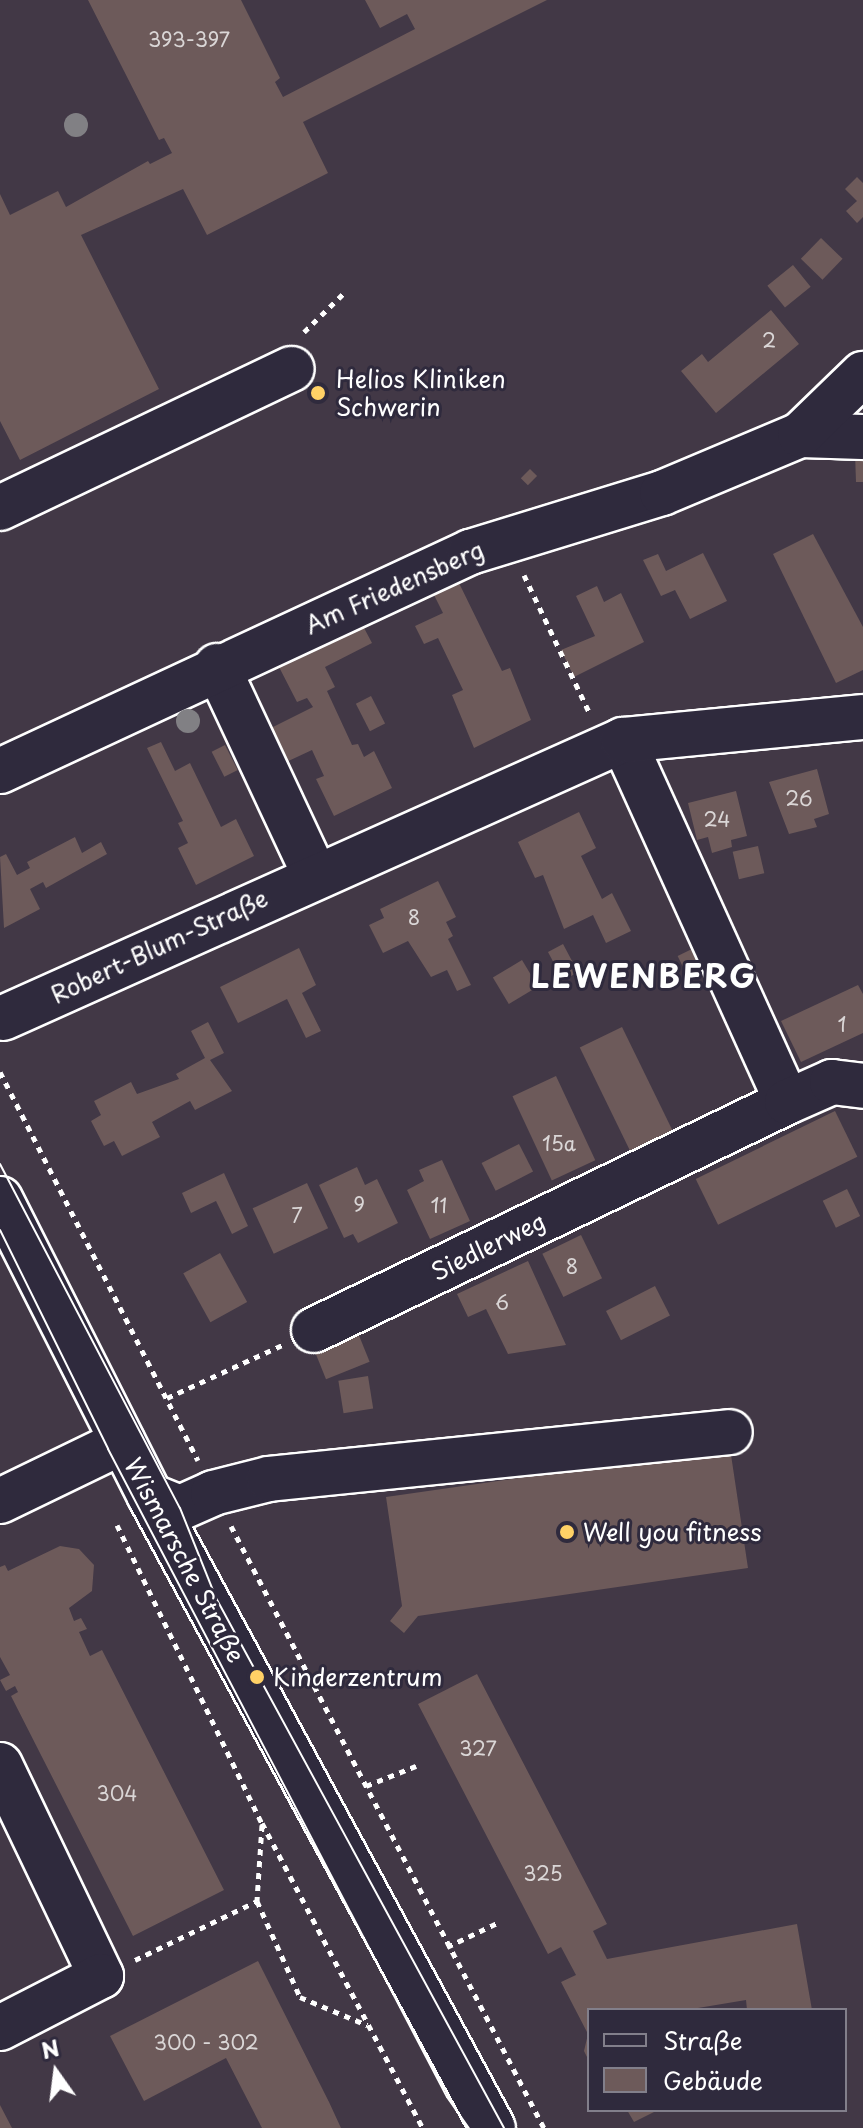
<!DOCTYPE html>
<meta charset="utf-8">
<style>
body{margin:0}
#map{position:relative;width:863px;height:2128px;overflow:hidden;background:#423846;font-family:"Playpen Sans",sans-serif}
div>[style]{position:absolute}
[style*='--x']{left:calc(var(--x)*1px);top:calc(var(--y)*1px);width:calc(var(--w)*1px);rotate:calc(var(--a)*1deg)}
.building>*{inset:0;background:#6d5a5a;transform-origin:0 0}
.path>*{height:5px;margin-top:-2.5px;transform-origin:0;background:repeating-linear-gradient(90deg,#fff 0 6px,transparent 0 12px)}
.roads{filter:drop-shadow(2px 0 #fff) drop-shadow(-2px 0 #fff) drop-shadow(0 2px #fff) drop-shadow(0 -2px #fff)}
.minor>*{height:44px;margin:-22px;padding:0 22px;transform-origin:22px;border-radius:22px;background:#2f2a3d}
.major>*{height:44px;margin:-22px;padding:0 22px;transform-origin:22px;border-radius:22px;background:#2f2a3d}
.tram>*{height:2px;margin:-1px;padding:0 1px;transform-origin:1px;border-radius:1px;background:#fff}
.trees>*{width:24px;height:24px;margin:-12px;border-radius:50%;background:#818084}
.dots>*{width:22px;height:22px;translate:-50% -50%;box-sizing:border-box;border:4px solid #2f2a3d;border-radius:50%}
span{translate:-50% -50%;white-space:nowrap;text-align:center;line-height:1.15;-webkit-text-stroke:6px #2f2a3d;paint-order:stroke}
.number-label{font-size:20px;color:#dad6d6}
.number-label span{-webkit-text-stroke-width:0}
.poi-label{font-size:24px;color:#fff}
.left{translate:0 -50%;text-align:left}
.street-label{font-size:24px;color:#fff}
.district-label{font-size:32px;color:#fff;font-weight:700;letter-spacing:2px}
.legend{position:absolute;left:587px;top:2008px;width:260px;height:104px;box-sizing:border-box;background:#2f2a3d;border:2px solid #827f8b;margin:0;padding:10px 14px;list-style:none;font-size:24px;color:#fff}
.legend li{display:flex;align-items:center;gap:16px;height:40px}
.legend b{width:40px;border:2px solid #827f8b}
.north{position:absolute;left:16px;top:2032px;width:80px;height:80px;-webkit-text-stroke:6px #2f2a3d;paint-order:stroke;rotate:346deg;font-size:22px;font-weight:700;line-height:32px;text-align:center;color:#fff}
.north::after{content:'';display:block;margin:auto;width:28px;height:36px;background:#fff;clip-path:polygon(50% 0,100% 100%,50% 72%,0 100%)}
</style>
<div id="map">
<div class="building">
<i style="clip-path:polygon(88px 0,241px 0,280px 78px,275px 82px,283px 97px,415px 29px,407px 14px,380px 28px,365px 0,547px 0,303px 122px,328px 173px,207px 235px,183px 189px,81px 235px,159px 389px,20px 460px,0 421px,0 194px,10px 215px,58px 191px,66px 207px,148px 161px,150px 164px,172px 153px,164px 138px,159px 140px)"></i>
<i style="clip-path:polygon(857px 177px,863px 183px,863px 217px,857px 223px,846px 211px,857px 201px,845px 189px)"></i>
<i style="left:821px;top:238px;width:30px;height:29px;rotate:44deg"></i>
<i style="left:793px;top:265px;width:28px;height:33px;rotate:51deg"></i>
<i style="clip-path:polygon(771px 310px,799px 344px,716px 413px,681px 371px,702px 354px,708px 362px)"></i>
<i style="clip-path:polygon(863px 452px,863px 482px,856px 482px,855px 453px)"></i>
<i style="left:530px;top:469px;width:10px;height:13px;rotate:45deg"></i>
<i style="clip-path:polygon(813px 534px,863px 627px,863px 670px,836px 683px,773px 554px)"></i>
<i style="clip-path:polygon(703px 553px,727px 601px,690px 619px,675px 590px,661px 596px,643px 560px,658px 554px,666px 571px)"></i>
<i style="clip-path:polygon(459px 583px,502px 671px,510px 668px,531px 720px,474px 748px,452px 695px,463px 690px,438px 638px,424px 644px,415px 626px,443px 613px,434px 595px)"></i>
<i style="clip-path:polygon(597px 586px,604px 602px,621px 593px,644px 642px,574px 677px,561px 650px,595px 636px,576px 596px)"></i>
<i style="clip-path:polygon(363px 626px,372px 643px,325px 667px,335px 687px,327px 691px,352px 745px,358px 744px,364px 757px,374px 751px,392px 788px,334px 816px,316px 779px,324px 776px,312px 750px,282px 764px,267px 730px,313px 707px,307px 698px,297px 702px,279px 667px)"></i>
<i style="left:371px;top:696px;width:31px;height:17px;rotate:63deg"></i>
<i style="clip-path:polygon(161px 742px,175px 771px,190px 763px,221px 827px,236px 819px,254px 856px,196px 885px,178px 848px,188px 843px,178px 823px,183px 821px,147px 748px)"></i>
<i style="left:225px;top:745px;width:28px;height:15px;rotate:63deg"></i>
<i style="clip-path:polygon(817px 769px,829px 814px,814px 819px,817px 827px,789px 834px,769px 782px)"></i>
<i style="clip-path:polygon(736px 791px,747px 836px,731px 840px,732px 847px,712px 853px,708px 837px,697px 840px,688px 803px)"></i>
<i style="clip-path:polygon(579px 812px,596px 848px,581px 856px,602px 899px,612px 893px,631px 931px,606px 943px,593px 915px,564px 929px,543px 875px,535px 878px,518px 842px)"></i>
<i style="clip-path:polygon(75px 837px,82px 853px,101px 842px,107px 854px,46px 888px,43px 882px,30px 889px,40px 909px,4px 928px,0 857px,6px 854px,17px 875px,30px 868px,27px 862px)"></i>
<i style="left:758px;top:846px;width:28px;height:26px;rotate:77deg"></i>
<i style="clip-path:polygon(438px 881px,456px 917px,446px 922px,453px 936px,448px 939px,471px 985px,457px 991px,447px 970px,431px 977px,408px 941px,383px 953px,369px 925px,384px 918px,380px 909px)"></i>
<i style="left:563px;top:944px;width:32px;height:17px;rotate:62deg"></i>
<i style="clip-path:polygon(299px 948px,316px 985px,302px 993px,321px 1031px,306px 1038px,287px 999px,238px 1023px,220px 987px)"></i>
<i style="left:692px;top:949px;width:25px;height:16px;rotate:64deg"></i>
<i style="left:522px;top:960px;width:31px;height:34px;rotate:59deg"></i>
<i style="clip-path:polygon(858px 985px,863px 994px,863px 1033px,801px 1062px,781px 1021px)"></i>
<i style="clip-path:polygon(208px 1022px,224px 1053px,210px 1060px,232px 1091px,195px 1110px,190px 1101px,152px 1122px,160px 1137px,122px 1156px,114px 1141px,104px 1146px,91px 1121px,101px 1115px,94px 1101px,131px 1082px,137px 1094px,179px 1079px,176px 1074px,205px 1058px,191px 1031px)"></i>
<i style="left:622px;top:1027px;width:115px;height:47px;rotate:64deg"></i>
<i style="left:556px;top:1076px;width:93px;height:48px;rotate:65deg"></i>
<i style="left:835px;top:1111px;width:51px;height:155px;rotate:64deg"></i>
<i style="left:519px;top:1144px;width:31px;height:42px;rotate:63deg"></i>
<i style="clip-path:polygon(442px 1160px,470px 1221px,430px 1239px,407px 1190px,424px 1181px,419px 1170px)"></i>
<i style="clip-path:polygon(357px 1167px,365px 1185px,377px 1179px,398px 1223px,358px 1243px,353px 1234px,344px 1238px,319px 1185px)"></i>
<i style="clip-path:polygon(224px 1173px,248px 1226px,232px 1234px,216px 1201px,191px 1213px,182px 1193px)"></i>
<i style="left:307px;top:1183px;width:50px;height:60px;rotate:65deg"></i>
<i style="left:847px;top:1189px;width:30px;height:27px;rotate:64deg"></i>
<i style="left:581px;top:1235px;width:48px;height:43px;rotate:64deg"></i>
<i style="left:220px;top:1253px;width:56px;height:42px;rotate:61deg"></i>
<i style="clip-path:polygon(528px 1261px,566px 1345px,508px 1354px,486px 1309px,468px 1317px,457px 1294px)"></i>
<i style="left:655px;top:1286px;width:33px;height:55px;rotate:63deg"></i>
<i style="left:358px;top:1333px;width:31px;height:47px;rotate:68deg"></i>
<i style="left:368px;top:1376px;width:33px;height:30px;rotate:81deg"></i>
<i style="clip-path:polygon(730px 1448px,748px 1568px,418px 1616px,404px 1633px,390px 1621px,402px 1606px,386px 1497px)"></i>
<i style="clip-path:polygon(60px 1546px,79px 1549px,94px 1565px,92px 1591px,69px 1608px,74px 1621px,81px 1618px,87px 1629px,79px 1632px,90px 1656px,102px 1650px,224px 1890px,133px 1936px,11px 1696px,18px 1692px,15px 1686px,6px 1691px,0 1680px,10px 1675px,0 1657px,0 1567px,5px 1565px,8px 1571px)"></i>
<i style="clip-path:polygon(477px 1674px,607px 1924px,593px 1931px,607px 1959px,797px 1924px,812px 2010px,747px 2010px,746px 2000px,686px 2010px,589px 2010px,589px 2061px,584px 2051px,588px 2034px,561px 1982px,576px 1975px,561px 1947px,548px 1954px,418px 1704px)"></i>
<i style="clip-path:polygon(258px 1961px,329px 2102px,341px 2128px,262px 2128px,226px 2058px,144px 2101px,110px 2036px)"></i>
<i style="clip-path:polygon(0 2105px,12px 2128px,0 2128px)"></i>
<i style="clip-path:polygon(627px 2110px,658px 2110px,634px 2122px)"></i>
</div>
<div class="path">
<i style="--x:304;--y:332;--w:56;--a:-44.3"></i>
<i style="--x:524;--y:575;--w:154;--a:64.6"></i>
<i style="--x:0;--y:1072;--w:436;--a:63"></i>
<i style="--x:167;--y:1398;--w:127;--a:-24.7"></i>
<i style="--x:117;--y:1525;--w:331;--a:64.1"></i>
<i style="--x:262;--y:1823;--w:345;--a:62.2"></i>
<i style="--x:231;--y:1526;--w:679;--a:62.53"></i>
<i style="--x:366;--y:1786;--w:54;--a:-21.8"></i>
<i style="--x:262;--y:1825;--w:76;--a:93.8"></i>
<i style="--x:257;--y:1901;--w:105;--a:65.9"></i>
<i style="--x:300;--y:1997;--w:73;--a:22.7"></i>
<i style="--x:447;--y:1947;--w:55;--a:-25.6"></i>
<i style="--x:135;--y:1960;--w:136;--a:-25.8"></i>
</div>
<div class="roads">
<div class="minor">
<i style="--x:800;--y:435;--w:63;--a:1.8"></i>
<i style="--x:0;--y:508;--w:323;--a:-25.5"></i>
<i style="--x:217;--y:666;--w:231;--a:64.9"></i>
<i style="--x:623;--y:740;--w:397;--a:65.6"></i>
<i style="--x:0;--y:771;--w:519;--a:-24.98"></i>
<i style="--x:470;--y:552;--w:201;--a:-17.1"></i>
<i style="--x:662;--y:493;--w:150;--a:-22.8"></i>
<i style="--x:800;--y:435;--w:88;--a:-44.1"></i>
<i style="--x:3;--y:1018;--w:679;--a:-24.15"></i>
<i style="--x:623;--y:740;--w:241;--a:-5.5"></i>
<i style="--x:314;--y:1330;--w:525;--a:-25.74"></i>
<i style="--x:787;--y:1102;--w:49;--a:-24"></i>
<i style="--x:832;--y:1082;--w:31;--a:7"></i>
<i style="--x:150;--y:1496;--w:32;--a:22"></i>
<i style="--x:180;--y:1508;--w:36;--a:-24"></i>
<i style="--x:213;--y:1493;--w:58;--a:-14"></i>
<i style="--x:269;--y:1479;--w:463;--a:-5.8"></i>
<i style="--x:0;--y:1501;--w:136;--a:-25.8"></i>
<i style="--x:0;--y:1765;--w:234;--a:64.4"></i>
<i style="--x:101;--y:1976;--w:114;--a:152.8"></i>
</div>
<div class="major">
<i style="--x:0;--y:1199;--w:333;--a:63.2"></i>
<i style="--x:150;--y:1496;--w:719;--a:61.51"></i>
</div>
</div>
<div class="tram">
<i style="--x:0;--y:1164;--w:388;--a:62.4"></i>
<i style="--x:180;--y:1508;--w:97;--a:68.2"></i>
<i style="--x:216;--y:1598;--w:603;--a:61.48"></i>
<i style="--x:0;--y:1230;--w:244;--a:63.7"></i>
<i style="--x:108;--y:1449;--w:731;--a:62.38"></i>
<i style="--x:447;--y:2097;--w:38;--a:55"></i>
</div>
<div class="trees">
<i style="left:76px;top:125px"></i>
<i style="left:188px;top:721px"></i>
</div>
<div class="dots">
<i style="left:318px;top:393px;background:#ffd166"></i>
<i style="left:567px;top:1532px;background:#ffd166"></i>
<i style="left:257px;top:1677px;background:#ffd166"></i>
</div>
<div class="number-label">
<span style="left:189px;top:39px">393-397</span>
<span style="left:769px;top:340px">2</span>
<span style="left:799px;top:798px">26</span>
<span style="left:717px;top:819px">24</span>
<span style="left:414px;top:917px">8</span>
<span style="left:842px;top:1024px">1</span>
<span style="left:559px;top:1143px">15a</span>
<span style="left:359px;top:1204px">9</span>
<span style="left:439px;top:1205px">11</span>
<span style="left:297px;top:1215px">7</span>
<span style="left:572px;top:1266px">8</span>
<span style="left:502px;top:1302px">6</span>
<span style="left:478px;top:1748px">327</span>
<span style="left:117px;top:1793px">304</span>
<span style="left:543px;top:1873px">325</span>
<span style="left:206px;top:2042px">300 - 302</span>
</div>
<div class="poi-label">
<span class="left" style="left:336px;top:393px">Helios Kliniken<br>Schwerin</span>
<span class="left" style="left:583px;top:1532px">Well you fitness</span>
<span class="left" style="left:273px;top:1677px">Kinderzentrum</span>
</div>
<div class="street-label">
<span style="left:394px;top:587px;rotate:-24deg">Am Friedensberg</span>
<span style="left:159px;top:946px;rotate:-25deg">Robert-Blum-Straße</span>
<span style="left:488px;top:1246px;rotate:-26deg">Siedlerweg</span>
<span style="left:185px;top:1560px;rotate:62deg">Wismarsche Straße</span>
</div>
<div class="district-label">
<span style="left:644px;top:975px">LEWENBERG</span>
</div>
<ul class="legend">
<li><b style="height:10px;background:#2f2a3d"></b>Straße</li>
<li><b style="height:22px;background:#6d5a5a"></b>Gebäude</li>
</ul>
<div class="north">N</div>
</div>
